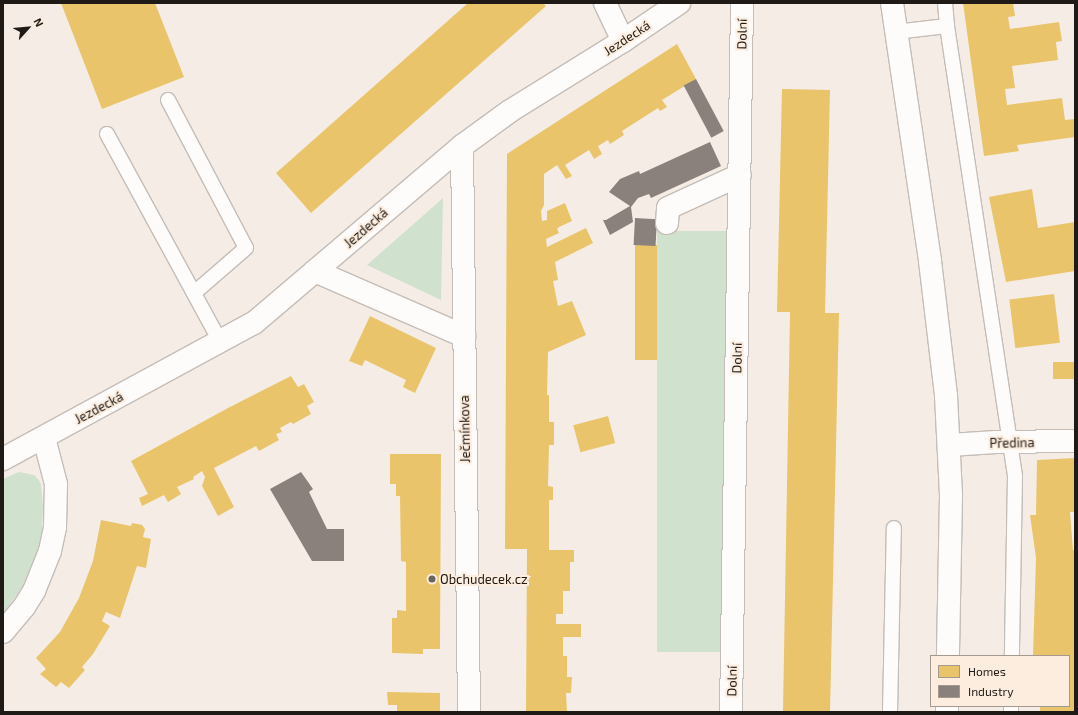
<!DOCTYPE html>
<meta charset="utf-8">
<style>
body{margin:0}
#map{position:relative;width:1078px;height:715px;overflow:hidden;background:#f5ede5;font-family:"Exo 2",sans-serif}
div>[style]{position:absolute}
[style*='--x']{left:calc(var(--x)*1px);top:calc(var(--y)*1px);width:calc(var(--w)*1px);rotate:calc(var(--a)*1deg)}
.green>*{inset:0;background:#d0e1ce;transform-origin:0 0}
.homes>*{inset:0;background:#e9c46a;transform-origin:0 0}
.industry>*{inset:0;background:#8a817c;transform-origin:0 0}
.roads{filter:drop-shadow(1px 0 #c4bdb7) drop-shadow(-1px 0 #c4bdb7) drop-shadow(0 1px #c4bdb7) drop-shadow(0 -1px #c4bdb7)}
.lane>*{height:14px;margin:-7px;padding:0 7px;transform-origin:7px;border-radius:7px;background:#fefcfb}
.street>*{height:22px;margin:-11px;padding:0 11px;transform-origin:11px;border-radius:11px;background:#fefcfb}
.secondary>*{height:22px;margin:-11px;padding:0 11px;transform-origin:11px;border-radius:11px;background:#fefcfb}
.dots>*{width:11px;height:11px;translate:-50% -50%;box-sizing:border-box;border:2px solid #fcedde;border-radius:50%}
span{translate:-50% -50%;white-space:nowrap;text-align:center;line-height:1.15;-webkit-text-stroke:4px #fcedde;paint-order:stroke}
.street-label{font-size:13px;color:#1f1a15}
.poi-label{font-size:13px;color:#1f1a15}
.left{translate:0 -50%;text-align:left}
.frame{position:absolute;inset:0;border:4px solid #1f1a15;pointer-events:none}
.legend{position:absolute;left:930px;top:655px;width:140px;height:52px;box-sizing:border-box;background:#fcedde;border:1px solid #a4998e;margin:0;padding:5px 7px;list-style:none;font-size:12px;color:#1f1a15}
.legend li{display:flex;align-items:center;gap:8px;height:20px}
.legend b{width:20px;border:1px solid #a4998e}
.north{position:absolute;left:8px;top:8px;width:40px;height:40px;-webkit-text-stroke:3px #fcedde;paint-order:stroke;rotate:63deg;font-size:11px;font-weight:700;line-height:16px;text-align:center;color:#1f1a15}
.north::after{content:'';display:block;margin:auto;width:14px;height:18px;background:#1f1a15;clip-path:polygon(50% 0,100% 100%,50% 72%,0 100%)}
</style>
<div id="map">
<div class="green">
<i style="clip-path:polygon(443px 198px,441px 300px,367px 265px)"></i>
<i style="left:657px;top:231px;width:74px;height:421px"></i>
<i style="clip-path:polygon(19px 472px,34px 475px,38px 479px,41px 484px,43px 507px,42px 530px,38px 550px,32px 567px,22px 587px,3px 614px,3px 479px)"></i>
</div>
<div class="homes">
<i style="clip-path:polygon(61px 3px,155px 3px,184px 77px,102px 109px)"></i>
<i style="clip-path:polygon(468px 3px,543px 3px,546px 6px,311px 213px,276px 173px)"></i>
<i style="clip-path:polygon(963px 3px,1013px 3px,1015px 16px,1008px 17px,1010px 29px,1059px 22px,1062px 41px,1056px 42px,1058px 60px,1012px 66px,1015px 88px,1005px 89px,1007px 105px,1062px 98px,1065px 120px,1075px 119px,1075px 137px,1017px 145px,1019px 151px,984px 156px)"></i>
<i style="clip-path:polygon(677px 44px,696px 79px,662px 100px,667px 107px,660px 111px,658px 108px,622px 131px,624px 135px,610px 144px,608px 140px,598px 146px,602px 154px,594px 159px,589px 150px,565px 165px,572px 176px,566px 179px,557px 165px,544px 174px,544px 205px,541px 211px,542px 221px,547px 220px,547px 211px,565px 203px,572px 221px,559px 227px,557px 229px,559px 233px,546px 239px,547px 247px,586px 228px,593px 243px,555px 262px,558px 280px,553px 281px,558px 306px,572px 301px,586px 335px,548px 352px,547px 395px,549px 395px,549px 422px,554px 422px,554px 445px,549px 445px,548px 486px,553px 487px,553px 500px,549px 500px,549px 550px,574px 550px,574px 562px,570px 562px,570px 591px,563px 591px,563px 614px,556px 614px,556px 624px,581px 624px,581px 637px,563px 637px,563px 656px,567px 656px,567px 677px,572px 677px,571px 693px,566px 693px,567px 712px,526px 712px,527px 549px,505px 549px,507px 154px)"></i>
<i style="clip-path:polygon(782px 89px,830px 90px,825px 313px,839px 313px,830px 712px,783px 712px,790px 312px,777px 312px)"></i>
<i style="clip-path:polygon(1032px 189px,1038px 228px,1075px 222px,1075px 271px,1006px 282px,989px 197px)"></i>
<i style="left:635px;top:245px;width:22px;height:115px"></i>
<i style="left:1054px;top:294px;width:49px;height:45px;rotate:83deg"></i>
<i style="clip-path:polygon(370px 316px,436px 348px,415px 393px,403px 387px,406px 380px,365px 360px,362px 366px,349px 361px)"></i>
<i style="left:1075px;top:362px;width:17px;height:22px;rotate:90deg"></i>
<i style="clip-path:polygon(291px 376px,298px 387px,304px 384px,314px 402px,307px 406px,311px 414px,293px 424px,291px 422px,280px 428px,282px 432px,276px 434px,279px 440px,259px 451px,256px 446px,214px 468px,234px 507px,218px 516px,202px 486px,205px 477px,202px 471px,193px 477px,194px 479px,177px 487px,181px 494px,168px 502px,164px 495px,142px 506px,139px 498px,148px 494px,131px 461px,228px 408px)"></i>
<i style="left:608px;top:416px;width:28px;height:36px;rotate:75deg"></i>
<i style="clip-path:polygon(390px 454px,441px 454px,440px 649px,423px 649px,423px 654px,392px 653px,392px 618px,397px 618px,397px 610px,406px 611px,406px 562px,401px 561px,400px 496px,396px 496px,396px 484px,390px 484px)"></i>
<i style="clip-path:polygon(1075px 458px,1075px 512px,1070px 512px,1073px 550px,1075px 550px,1075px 712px,1040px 712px,1040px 706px,1069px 706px,1069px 656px,1033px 656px,1036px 558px,1030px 515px,1036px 515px,1037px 460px)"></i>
<i style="clip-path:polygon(101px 520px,131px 526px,132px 523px,142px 525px,145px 529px,143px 537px,151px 539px,146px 568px,137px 566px,120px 618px,106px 612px,102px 621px,110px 626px,93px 654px,82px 667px,85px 670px,69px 688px,61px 682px,56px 687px,40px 674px,46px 669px,36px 658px,60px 632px,79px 598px,93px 561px)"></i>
<i style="clip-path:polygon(387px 692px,440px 693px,440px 712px,397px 712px,397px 705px,388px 705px)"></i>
</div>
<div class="industry">
<i style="left:696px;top:79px;width:59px;height:14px;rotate:62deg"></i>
<i style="clip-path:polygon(710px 142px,721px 166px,651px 198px,649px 194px,638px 198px,631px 207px,633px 222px,610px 235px,603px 220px,606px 220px,630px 206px,609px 192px,620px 179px,639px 171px,640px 174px)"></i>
<i style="left:635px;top:218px;width:22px;height:27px;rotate:3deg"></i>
<i style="clip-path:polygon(301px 472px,313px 489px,309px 492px,327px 529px,344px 529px,344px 561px,312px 561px,270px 489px)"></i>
</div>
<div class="roads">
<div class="lane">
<i style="--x:945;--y:3;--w:23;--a:85"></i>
<i style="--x:895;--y:32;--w:52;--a:-6.6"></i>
<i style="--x:947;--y:26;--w:455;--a:81.4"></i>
<i style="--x:1015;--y:476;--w:180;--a:91"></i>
<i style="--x:168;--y:100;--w:167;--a:62.2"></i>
<i style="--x:246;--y:248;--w:69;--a:139.1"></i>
<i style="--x:107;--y:134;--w:238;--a:61.4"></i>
<i style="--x:890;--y:712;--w:184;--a:-88.8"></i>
<i style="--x:1011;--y:712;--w:6;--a:-90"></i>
</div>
<div class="street">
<i style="--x:605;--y:3;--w:42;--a:64.7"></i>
<i style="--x:462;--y:146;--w:566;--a:89.29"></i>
<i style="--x:667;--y:223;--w:15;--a:-86"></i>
<i style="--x:668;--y:208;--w:79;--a:-24.6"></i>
<i style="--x:315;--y:271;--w:163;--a:23.6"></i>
<i style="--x:950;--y:445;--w:46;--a:-3.7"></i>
<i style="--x:996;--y:442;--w:79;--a:-0.7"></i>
<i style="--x:3;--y:459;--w:285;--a:-28.5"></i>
<i style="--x:254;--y:323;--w:273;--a:-40.4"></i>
<i style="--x:462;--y:146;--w:59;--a:-36.1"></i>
<i style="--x:510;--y:111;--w:133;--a:-31.8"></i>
<i style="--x:623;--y:41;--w:68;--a:-34.2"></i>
<i style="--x:3;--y:632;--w:33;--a:-50"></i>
<i style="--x:24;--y:607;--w:19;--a:-58"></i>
<i style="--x:34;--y:591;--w:43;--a:-68.2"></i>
<i style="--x:50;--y:551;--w:25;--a:-78"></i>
<i style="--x:55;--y:527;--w:43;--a:-88.7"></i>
<i style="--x:56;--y:484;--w:48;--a:-104.6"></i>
<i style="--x:731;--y:712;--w:709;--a:-89.11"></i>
</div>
<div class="secondary">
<i style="--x:892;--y:3;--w:261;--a:81.6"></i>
<i style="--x:930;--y:261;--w:136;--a:83.2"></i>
<i style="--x:946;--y:396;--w:100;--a:87.1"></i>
<i style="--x:951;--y:496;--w:160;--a:91.1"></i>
<i style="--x:947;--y:712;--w:6;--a:-90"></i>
</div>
</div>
<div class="dots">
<i style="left:432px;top:579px;background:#6a645e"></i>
</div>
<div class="street-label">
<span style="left:742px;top:34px;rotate:-89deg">Dolní</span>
<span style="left:627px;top:38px;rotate:-33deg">Jezdecká</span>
<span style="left:366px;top:228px;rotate:-41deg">Jezdecká</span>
<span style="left:737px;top:358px;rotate:-89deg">Dolní</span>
<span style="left:99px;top:408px;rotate:-28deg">Jezdecká</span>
<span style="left:465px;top:429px;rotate:-91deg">Ječmínkova</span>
<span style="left:1012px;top:443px;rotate:-1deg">Předina</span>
<span style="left:732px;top:681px;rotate:-89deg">Dolní</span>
</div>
<div class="poi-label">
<span class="left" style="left:440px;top:579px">Obchudecek.cz</span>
</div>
<div class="frame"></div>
<ul class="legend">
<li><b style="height:11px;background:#e9c46a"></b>Homes</li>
<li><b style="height:11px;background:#8a817c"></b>Industry</li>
</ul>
<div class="north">N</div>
</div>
